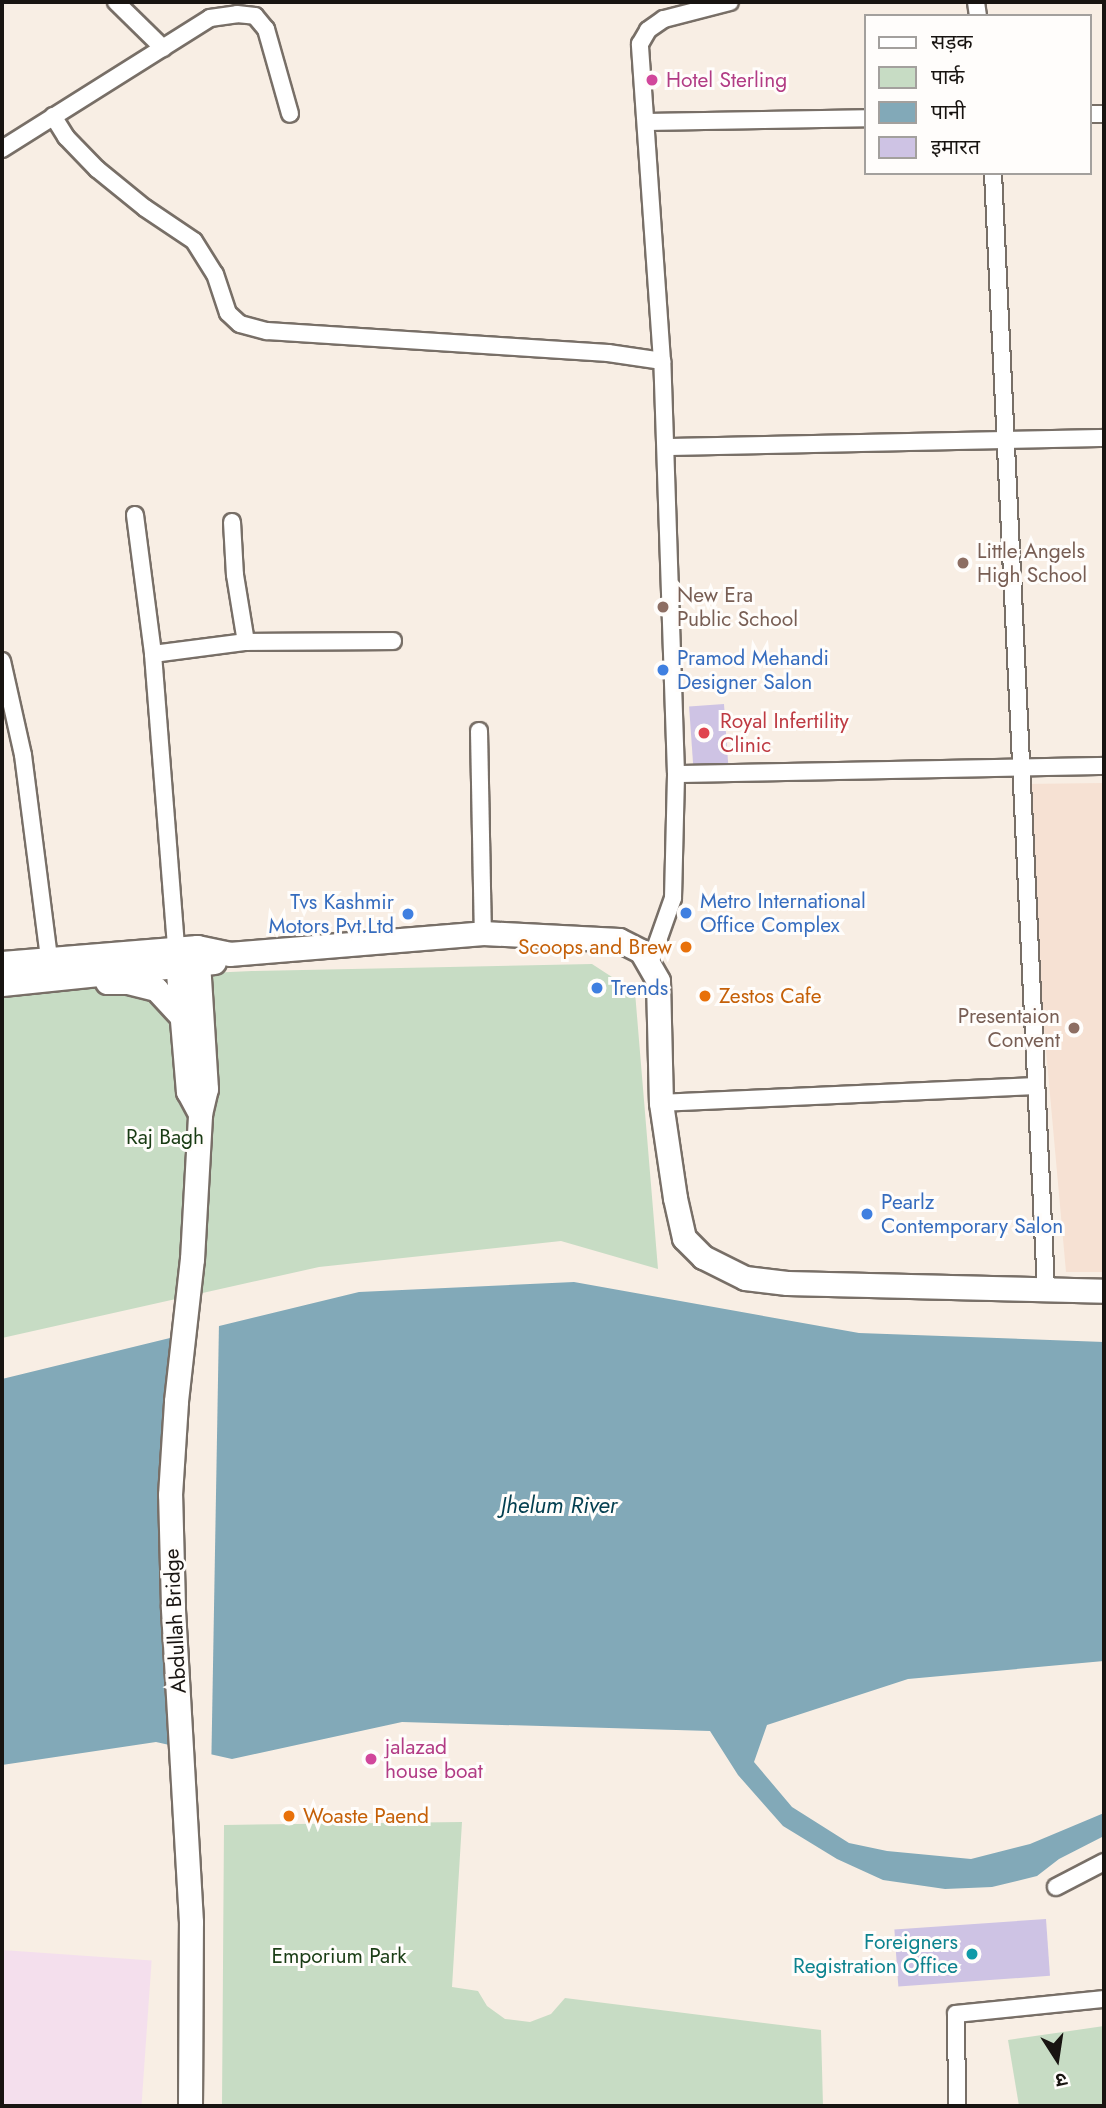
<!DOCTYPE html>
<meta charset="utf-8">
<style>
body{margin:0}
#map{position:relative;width:1106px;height:2108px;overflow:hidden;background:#f8eee4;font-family:Jost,"Noto Sans Devanagari",sans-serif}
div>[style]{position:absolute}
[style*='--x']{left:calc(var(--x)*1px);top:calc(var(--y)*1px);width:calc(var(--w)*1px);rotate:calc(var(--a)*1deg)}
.commercial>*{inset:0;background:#f4dfed;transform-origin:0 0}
.education>*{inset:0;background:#f6e1d3}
.green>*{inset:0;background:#c7dcc4}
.water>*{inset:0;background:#82a9b8}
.pier>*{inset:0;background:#f8eee4;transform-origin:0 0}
.building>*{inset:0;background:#cec3e4;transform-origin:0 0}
.roads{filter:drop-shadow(2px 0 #786f67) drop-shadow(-2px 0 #786f67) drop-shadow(0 2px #786f67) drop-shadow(0 -2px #786f67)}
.street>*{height:16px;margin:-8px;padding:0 8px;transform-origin:8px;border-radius:8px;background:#fff}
.secondary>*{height:23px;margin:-11.5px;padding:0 11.5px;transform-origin:11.5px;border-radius:11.5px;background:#fff}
.dots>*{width:19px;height:19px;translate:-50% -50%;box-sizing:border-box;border:4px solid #fffdfb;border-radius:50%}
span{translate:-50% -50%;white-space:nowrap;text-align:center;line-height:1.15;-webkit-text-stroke:6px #fffdfb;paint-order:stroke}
.hotel-label{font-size:21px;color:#b23c85}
.left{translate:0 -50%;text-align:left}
.education-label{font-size:21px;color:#785e54}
.right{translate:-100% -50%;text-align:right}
.shop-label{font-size:21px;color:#366cbe}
.health-label{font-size:21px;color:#be3a42}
.food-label{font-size:21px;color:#c56008}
.park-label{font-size:21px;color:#193c14}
.street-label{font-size:21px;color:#181411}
.culture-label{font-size:21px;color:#0d838f}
.water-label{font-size:23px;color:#033f50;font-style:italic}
.frame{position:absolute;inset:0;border:4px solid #181411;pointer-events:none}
.legend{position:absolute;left:864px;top:14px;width:228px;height:161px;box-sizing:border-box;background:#fffdfb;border:2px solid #a3a09d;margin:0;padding:9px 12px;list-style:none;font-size:21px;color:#181411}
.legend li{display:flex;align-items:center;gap:14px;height:35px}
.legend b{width:35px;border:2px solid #a3a09d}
.north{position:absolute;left:1022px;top:2024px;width:70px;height:70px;-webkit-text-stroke:5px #fffdfb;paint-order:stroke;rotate:168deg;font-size:19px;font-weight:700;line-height:28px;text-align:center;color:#181411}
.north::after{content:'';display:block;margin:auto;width:24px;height:32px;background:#181411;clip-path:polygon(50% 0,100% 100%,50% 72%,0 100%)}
</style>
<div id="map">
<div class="commercial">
<i style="left:2px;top:1950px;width:150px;height:156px;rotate:4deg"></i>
</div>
<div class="education">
<i style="clip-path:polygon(1104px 783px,1104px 1272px,1066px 1272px,1022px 784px)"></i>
</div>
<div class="green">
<i style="clip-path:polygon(592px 964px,635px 992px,658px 1269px,561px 1241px,319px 1267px,2px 1338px,2px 993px,121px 977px,252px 971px)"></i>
<i style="clip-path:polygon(462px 1822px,452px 1987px,478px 1991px,487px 2006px,505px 2019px,530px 2022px,551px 2014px,565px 1998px,821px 2030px,823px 2106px,222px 2106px,224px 1825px)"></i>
<i style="clip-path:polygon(1104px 2026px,1104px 2106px,1019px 2106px,1008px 2040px)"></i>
</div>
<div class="water">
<i style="clip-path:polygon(574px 1282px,859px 1333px,1104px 1342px,1104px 1661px,908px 1679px,767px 1725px,754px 1762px,792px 1807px,849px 1843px,887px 1851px,971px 1859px,1030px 1844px,1104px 1813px,1104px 1836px,1059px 1859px,1037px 1876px,992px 1887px,945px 1889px,883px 1880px,837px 1859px,783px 1826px,738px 1775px,710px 1731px,402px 1722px,232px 1759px,156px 1742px,2px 1765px,2px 1379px,359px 1292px)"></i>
</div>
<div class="pier">
<i style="left:219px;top:1322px;width:437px;height:40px;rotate:91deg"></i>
</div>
<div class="building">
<i style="left:724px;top:704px;width:64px;height:35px;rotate:86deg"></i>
<i style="left:1046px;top:1919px;width:57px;height:152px;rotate:86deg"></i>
</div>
<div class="roads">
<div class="street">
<i style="--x:116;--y:2;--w:66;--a:44.4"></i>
<i style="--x:976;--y:2;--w:14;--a:82"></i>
<i style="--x:1090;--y:114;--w:14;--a:0"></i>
<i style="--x:53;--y:116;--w:25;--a:58"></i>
<i style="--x:66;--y:137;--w:45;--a:45.9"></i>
<i style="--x:97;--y:169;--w:62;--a:39.1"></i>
<i style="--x:145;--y:208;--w:59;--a:34"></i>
<i style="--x:194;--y:241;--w:39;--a:58"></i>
<i style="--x:215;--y:274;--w:41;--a:71.6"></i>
<i style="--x:228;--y:313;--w:16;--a:43"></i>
<i style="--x:240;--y:324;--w:28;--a:15"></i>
<i style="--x:267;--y:331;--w:342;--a:3.7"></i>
<i style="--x:608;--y:353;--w:55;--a:8.4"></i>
<i style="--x:646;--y:122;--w:220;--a:-1"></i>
<i style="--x:2;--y:149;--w:246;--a:-32.2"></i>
<i style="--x:210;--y:18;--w:27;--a:-8"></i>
<i style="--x:237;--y:14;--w:18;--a:6"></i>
<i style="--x:255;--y:16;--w:17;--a:50"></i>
<i style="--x:266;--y:29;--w:88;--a:74.2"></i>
<i style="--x:993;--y:173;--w:1118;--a:87.28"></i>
<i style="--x:666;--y:447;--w:438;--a:-1.2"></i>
<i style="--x:135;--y:515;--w:140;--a:82.6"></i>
<i style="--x:153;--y:654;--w:295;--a:85.5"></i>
<i style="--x:232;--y:522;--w:53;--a:86.8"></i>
<i style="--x:235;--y:575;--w:68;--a:80.7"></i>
<i style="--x:153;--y:654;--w:94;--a:-7.4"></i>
<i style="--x:246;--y:642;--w:147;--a:-0.4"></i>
<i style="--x:2;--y:661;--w:96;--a:77.4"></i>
<i style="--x:23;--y:755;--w:205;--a:82.7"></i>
<i style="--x:479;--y:731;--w:202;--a:88.9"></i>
<i style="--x:676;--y:774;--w:428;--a:-1.1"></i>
<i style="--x:650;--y:963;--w:69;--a:-70.5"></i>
<i style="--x:673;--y:898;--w:124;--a:-88.6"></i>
<i style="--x:676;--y:774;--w:413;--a:-91.9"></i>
<i style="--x:662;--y:361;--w:318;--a:-94"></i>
<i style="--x:640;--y:44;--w:16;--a:-60"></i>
<i style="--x:648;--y:30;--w:19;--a:-35"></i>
<i style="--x:664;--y:19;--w:68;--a:-14.4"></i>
<i style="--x:661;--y:1103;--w:373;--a:-2.6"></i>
<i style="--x:1056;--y:1887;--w:54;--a:-27.5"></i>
<i style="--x:957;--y:2106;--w:92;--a:-90.6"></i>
<i style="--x:956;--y:2014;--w:149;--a:-5.8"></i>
</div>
<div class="secondary">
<i style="--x:176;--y:949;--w:143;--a:85.2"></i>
<i style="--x:188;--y:1091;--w:26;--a:62"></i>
<i style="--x:2;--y:963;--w:196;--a:-4.7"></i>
<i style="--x:197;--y:947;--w:33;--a:12"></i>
<i style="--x:229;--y:954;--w:255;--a:-4.7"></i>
<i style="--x:483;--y:933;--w:136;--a:2.9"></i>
<i style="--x:619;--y:940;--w:25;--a:27"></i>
<i style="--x:641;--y:951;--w:34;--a:60"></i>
<i style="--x:658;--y:981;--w:122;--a:88.6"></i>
<i style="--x:661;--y:1103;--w:96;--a:81.6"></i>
<i style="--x:675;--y:1198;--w:41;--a:77.3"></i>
<i style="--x:684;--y:1238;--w:27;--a:45"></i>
<i style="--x:703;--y:1257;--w:47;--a:26.6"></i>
<i style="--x:745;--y:1278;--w:42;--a:6.8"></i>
<i style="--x:787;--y:1283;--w:317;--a:1.4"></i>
<i style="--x:107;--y:982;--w:21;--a:0"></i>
<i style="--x:128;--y:982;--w:29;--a:14"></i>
<i style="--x:156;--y:989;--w:38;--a:47"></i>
<i style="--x:2;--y:984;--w:213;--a:-5.9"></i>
<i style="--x:190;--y:2106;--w:184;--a:-89.7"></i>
<i style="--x:191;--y:1922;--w:317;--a:-93.3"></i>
<i style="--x:173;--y:1606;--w:111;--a:-91.5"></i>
<i style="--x:170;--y:1495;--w:94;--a:-86.3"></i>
<i style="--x:176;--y:1401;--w:143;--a:-83.6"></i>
<i style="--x:192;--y:1259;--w:145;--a:-86.8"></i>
<i style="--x:200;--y:1114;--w:26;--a:-77"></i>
<i style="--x:206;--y:1089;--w:142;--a:-93.6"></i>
</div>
</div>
<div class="dots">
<i style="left:652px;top:80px;background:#d1479c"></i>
<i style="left:963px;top:563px;background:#8d6e63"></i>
<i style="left:663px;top:607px;background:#8d6e63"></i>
<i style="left:663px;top:670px;background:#3f7fe0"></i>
<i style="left:704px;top:733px;background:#e0444e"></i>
<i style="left:686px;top:913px;background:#3f7fe0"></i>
<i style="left:408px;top:914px;background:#3f7fe0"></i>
<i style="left:686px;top:947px;background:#e8710a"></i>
<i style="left:597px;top:988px;background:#3f7fe0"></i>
<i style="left:705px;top:996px;background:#e8710a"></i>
<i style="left:1074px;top:1028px;background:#8d6e63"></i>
<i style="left:867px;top:1214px;background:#3f7fe0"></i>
<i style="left:371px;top:1759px;background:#d1479c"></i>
<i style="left:289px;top:1816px;background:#e8710a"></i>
<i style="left:972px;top:1954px;background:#0f9aa8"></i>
</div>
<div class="hotel-label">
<span class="left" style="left:666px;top:80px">Hotel Sterling</span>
<span class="left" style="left:385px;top:1759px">jalazad<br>house boat</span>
</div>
<div class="education-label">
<span class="left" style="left:977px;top:563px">Little Angels<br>High School</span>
<span class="left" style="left:677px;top:607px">New Era<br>Public School</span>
<span class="right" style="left:1060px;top:1028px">Presentaion<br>Convent</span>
</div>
<div class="shop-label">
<span class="left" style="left:677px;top:670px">Pramod Mehandi<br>Designer Salon</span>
<span class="left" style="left:700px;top:913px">Metro International<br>Office Complex</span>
<span class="right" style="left:394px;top:914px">Tvs Kashmir<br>Motors Pvt.Ltd</span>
<span class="left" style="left:611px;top:988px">Trends</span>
<span class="left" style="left:881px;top:1214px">Pearlz<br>Contemporary Salon</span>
</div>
<div class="health-label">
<span class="left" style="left:720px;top:733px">Royal Infertility<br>Clinic</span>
</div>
<div class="food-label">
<span class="right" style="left:672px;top:947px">Scoops and Brew</span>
<span class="left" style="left:719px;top:996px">Zestos Cafe</span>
<span class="left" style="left:303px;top:1816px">Woaste Paend</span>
</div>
<div class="park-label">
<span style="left:165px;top:1137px">Raj Bagh</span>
<span style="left:339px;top:1956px">Emporium Park</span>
</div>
<div class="street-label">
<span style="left:175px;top:1621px;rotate:-93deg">Abdullah Bridge</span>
</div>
<div class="culture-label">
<span class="right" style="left:958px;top:1954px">Foreigners<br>Registration Office</span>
</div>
<div class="water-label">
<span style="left:559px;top:1505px">Jhelum River</span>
</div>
<div class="frame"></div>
<ul class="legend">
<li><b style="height:9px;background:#fff"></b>सड़क</li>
<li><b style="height:19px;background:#c7dcc4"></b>पार्क</li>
<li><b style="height:19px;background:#82a9b8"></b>पानी</li>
<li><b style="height:19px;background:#cec3e4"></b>इमारत</li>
</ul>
<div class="north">उ</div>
</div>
